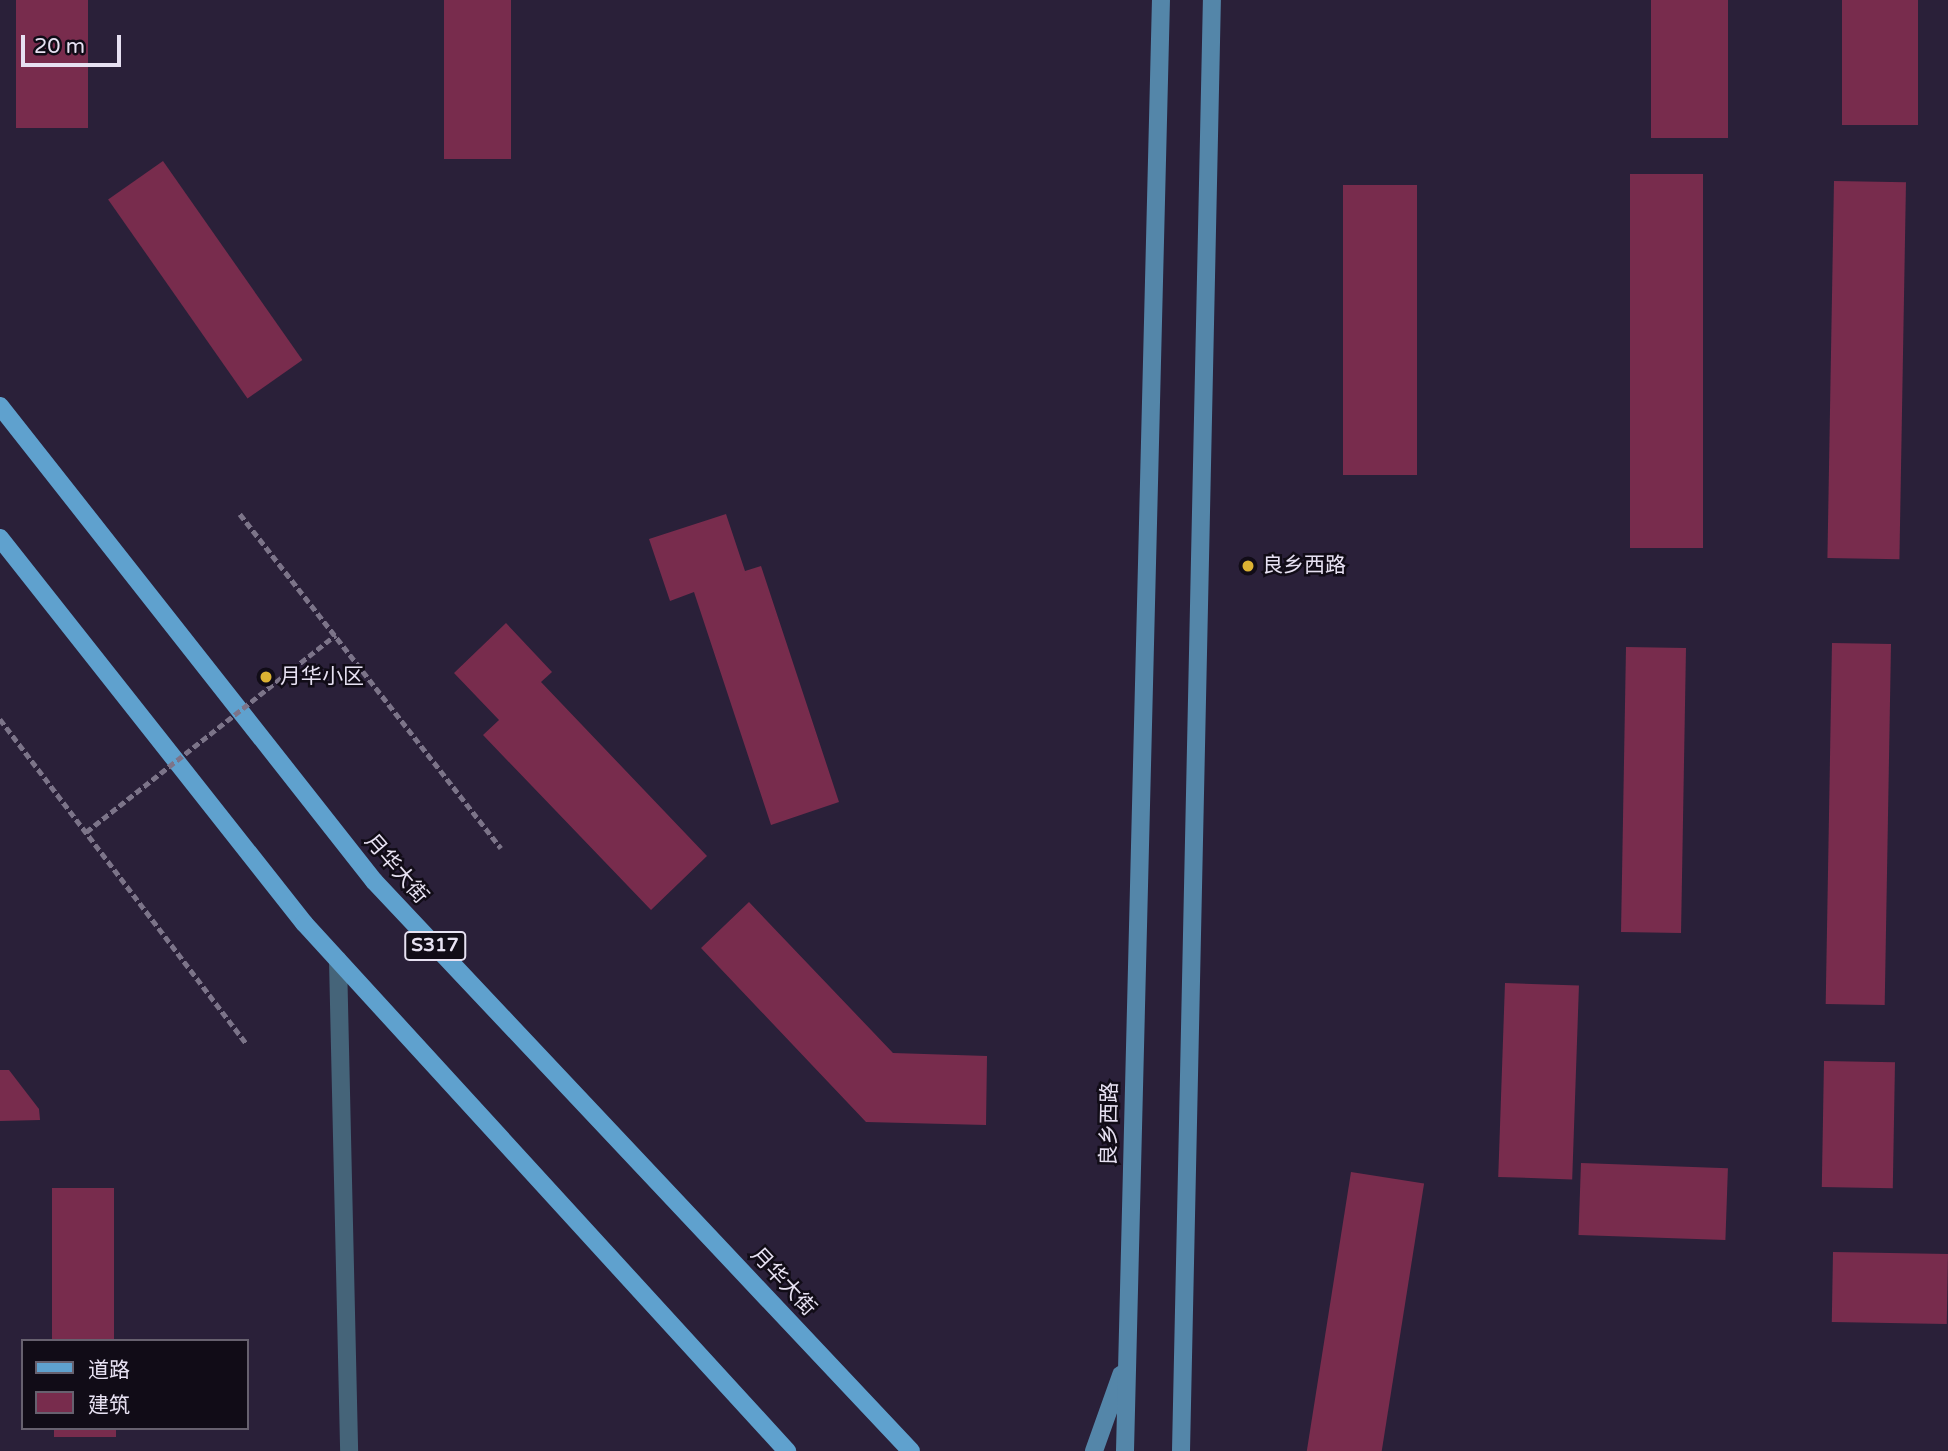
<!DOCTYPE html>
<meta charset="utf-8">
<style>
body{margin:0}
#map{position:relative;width:1948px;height:1451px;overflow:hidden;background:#2a2039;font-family:"Varela Round","Noto Sans SC",sans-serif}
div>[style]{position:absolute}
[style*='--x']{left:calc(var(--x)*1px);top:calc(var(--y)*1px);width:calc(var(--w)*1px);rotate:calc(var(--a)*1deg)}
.building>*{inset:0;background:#782c4d;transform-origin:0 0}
.path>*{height:4.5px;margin-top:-2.25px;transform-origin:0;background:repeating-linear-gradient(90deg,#7c7489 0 7px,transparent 0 10.5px)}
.street>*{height:18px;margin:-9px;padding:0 9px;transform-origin:9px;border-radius:9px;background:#456479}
.secondary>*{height:18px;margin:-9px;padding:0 9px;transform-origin:9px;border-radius:9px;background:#5486a9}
.primary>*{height:18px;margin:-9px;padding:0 9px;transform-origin:9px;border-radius:9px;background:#5fa1ce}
.path-bridge>*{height:4.5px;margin-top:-2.25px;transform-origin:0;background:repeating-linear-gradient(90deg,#7c7489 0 7px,transparent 0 10.5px)}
.dots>*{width:19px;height:19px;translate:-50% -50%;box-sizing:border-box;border:4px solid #110c17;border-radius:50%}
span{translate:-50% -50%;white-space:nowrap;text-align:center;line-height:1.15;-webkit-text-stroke:5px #110c17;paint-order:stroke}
.shield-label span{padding:2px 5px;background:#110c17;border:2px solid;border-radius:5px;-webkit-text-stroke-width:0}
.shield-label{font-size:19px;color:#e7e1f2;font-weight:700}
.poi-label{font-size:21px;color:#e7e1f2}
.left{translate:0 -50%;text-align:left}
.street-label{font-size:21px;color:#e7e1f2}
.legend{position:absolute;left:21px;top:1339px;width:228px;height:91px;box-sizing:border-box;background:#110c17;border:2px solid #67616f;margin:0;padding:9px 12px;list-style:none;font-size:21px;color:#e7e1f2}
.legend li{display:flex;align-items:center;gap:14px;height:35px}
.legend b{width:35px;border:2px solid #67616f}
.scale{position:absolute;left:21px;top:35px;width:100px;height:32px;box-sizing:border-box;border:4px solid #e7e1f2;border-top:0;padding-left:9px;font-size:21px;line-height:24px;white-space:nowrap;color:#e7e1f2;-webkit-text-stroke:5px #110c17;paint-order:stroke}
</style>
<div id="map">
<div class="building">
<i style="left:16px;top:0;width:72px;height:128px"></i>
<i style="left:444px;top:0;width:67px;height:159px"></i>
<i style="left:1651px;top:0;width:77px;height:138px"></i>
<i style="left:1842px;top:0;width:76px;height:125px"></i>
<i style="left:163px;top:161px;width:243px;height:67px;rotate:55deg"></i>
<i style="left:1630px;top:174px;width:73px;height:374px"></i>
<i style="left:1834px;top:181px;width:72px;height:377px;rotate:1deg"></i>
<i style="left:1343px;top:185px;width:74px;height:290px"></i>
<i style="clip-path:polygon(726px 514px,745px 571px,761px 566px,839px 802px,771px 825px,694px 592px,670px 601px,649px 539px)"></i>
<i style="clip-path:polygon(506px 623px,552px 672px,541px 682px,707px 856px,651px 910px,483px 735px,499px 720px,454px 673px)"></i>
<i style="left:1832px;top:643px;width:59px;height:361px;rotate:1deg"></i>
<i style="left:1626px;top:647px;width:60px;height:285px;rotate:1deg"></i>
<i style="clip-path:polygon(749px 902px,893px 1053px,987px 1056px,986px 1125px,866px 1122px,701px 948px)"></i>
<i style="left:1505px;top:983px;width:74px;height:194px;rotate:2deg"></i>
<i style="left:1824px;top:1061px;width:71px;height:126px;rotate:1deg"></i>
<i style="clip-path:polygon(0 1070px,9px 1070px,39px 1109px,40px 1120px,0 1121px)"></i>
<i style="left:1581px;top:1163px;width:147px;height:72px;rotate:2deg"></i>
<i style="left:1351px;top:1172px;width:74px;height:283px;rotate:9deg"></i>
<i style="left:114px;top:1188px;width:153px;height:62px;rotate:90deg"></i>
<i style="left:1833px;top:1252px;width:115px;height:70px;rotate:1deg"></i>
<i style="left:54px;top:1428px;width:62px;height:9px"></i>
</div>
<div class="path">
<i style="--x:240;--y:514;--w:424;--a:52"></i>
<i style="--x:0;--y:719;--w:407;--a:52.8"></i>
</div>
<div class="street">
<i style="--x:338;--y:960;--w:491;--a:88.7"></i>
</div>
<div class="secondary">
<i style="--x:1094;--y:1451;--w:81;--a:-70.4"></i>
<i style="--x:1125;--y:1451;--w:1451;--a:-88.58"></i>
<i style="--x:1181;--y:1451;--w:1451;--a:-88.78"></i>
</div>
<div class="primary">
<i style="--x:0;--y:406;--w:605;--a:51.78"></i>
<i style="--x:374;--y:881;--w:783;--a:46.71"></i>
<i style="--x:0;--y:538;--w:491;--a:51.7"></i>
<i style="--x:304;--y:923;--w:716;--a:47.55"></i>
</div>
<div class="path-bridge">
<i style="--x:86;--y:832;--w:318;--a:-38.3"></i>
</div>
<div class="dots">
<i style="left:1248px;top:566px;background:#dcb233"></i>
<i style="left:266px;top:677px;background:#dcb233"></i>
</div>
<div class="shield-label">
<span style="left:435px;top:946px">S317</span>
</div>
<div class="poi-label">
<span class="left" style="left:1262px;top:566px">良乡西路</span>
<span class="left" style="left:280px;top:677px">月华小区</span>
</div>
<div class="street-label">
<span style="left:396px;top:869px;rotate:49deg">月华大街</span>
<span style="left:1110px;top:1124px;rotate:-89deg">良乡西路</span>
<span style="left:783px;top:1282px;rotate:47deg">月华大街</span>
</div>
<ul class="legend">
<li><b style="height:9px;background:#5fa1ce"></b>道路</li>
<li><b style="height:19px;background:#782c4d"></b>建筑</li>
</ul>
<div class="scale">20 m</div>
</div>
